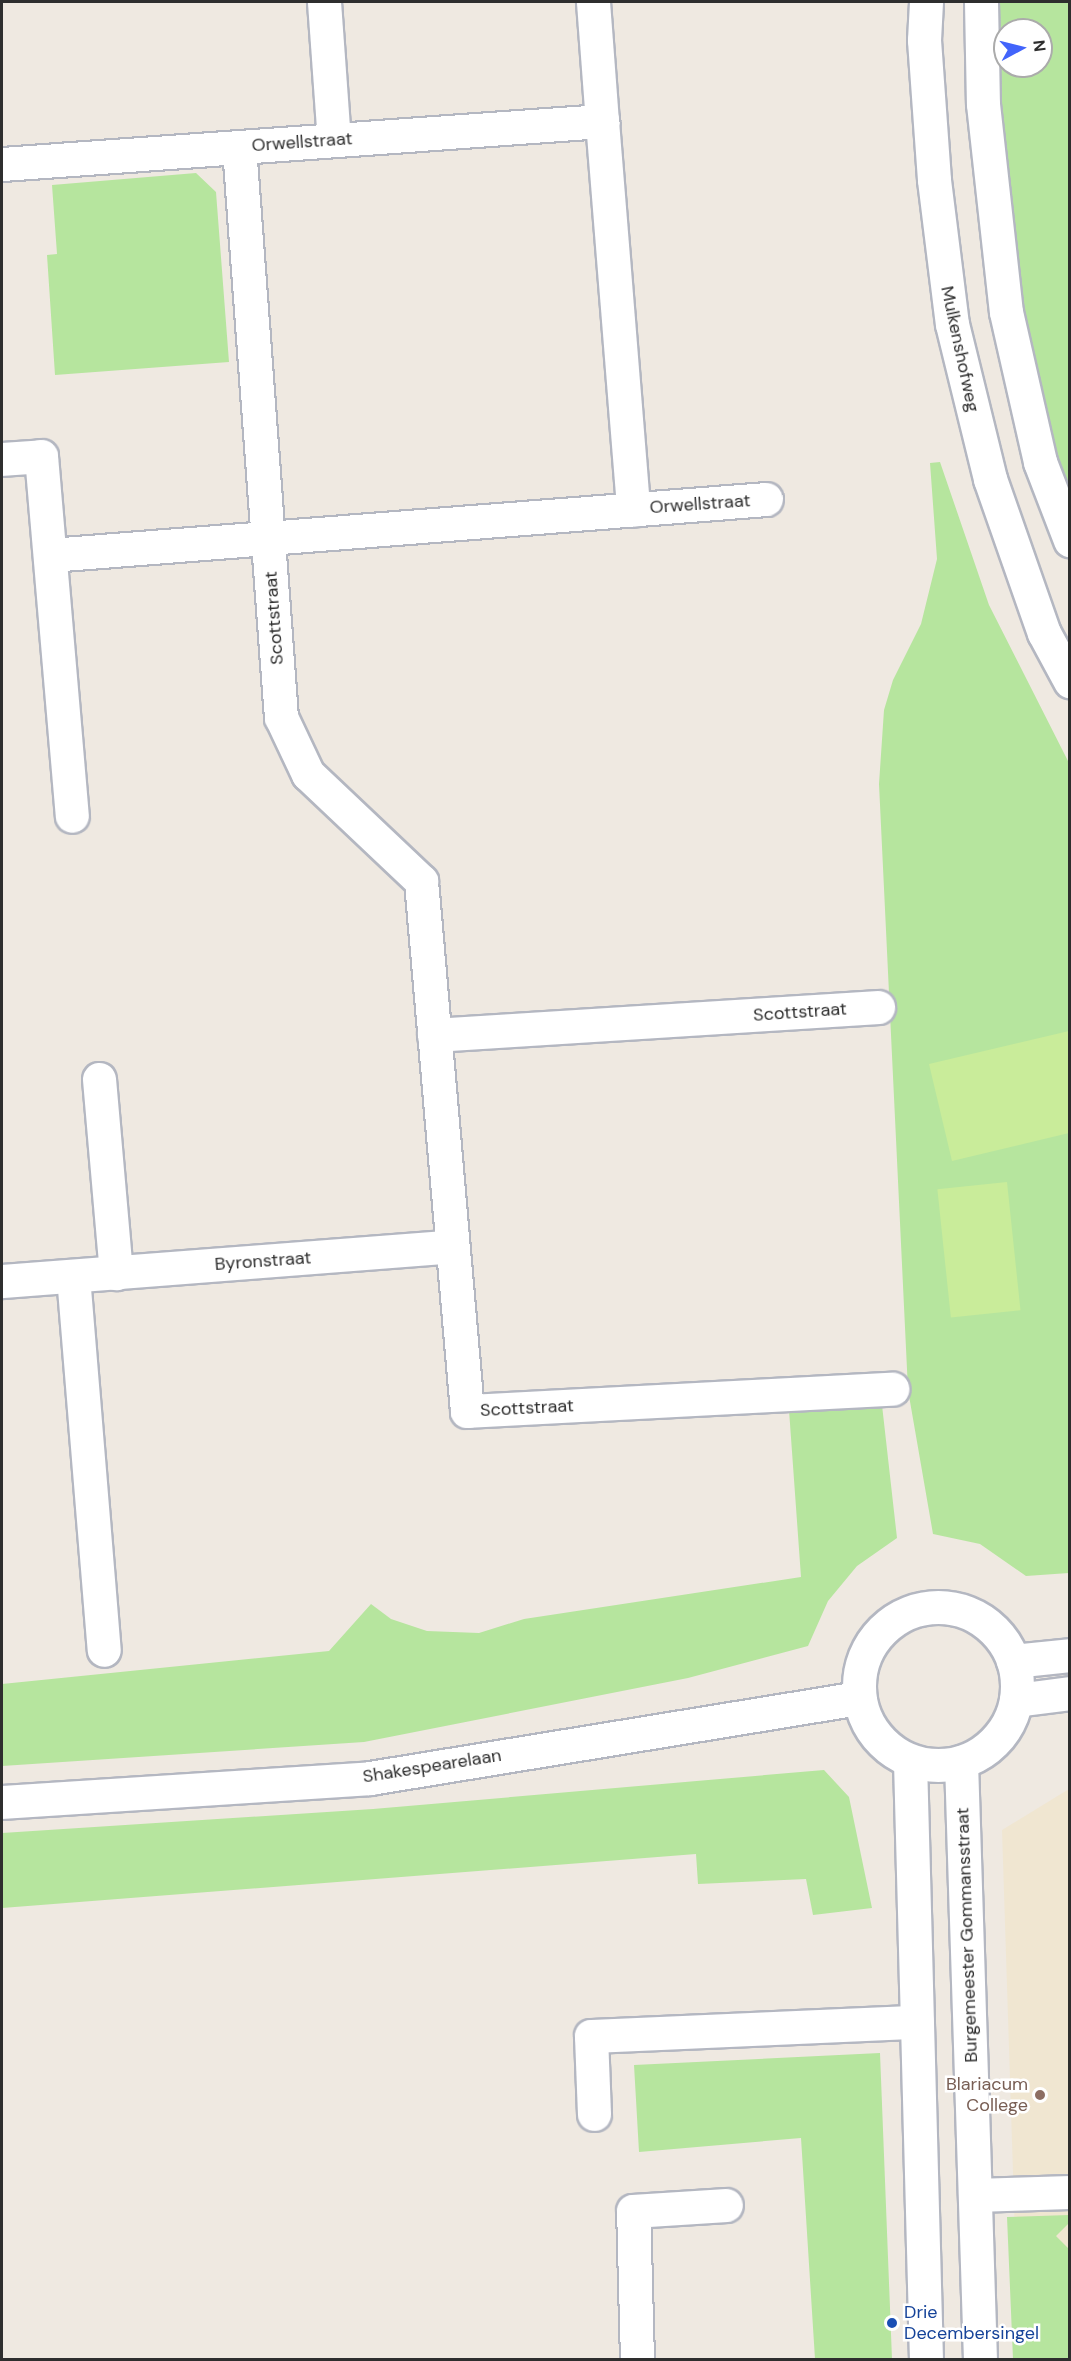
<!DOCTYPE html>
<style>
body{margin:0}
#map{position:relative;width:1071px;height:2361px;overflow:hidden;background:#efe9e1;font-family:"DM Sans",sans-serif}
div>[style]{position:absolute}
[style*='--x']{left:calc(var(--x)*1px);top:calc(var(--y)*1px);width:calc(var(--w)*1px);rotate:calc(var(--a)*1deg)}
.education>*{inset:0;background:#f0e6d1}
.green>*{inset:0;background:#b6e59e}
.pitch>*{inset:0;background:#c9ec9a;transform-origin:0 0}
.roads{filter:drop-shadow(2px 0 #b4b7c1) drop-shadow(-2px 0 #b4b7c1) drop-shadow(0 2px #b4b7c1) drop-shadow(0 -2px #b4b7c1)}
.minor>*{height:33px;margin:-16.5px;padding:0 16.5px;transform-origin:16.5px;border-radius:16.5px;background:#fff}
.minor>.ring{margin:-16.5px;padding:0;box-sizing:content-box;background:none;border:33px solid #fff;border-radius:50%}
.dots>*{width:16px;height:16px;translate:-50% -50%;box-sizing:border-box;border:3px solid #fff;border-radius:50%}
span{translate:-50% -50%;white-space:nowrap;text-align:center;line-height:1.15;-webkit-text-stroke:5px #fff;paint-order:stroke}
.street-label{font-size:18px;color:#2e2e2e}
.education-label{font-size:18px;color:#785e54}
.right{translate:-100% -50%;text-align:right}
.transit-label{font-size:18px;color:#164399}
.left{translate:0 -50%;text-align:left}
.frame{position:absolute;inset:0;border:3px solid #2e2e2e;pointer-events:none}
.north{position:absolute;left:993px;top:18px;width:60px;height:60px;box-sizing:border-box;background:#fff;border:2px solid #ababab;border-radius:50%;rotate:83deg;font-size:16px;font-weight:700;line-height:24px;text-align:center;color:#2e2e2e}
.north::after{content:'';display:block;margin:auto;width:21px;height:27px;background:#4264fb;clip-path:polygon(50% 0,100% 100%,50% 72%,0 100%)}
</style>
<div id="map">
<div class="education">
<i style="clip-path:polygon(1069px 1789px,1069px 2359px,1019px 2359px,1002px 1830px)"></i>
</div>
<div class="green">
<i style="clip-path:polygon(evenodd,995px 2px,1069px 2px,1069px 507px,1044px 431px,1000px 188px,995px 2px,1005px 30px,1041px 30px,1041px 66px,1005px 66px,1005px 30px)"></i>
<i style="clip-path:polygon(196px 173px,216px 192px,229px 362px,55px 375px,47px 255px,57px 254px,52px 185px)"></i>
<i style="clip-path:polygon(940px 462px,989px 605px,1069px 763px,1069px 1573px,1026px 1576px,980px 1544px,933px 1534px,908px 1390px,879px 784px,884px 710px,893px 680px,921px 624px,937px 559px,930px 463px)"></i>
<i style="clip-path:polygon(882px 1405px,897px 1538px,857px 1566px,828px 1601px,808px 1646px,688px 1678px,364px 1742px,2px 1766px,2px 1684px,329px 1651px,371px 1604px,391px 1619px,427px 1631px,479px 1633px,524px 1619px,801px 1577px,789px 1410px)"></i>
<i style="clip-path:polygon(824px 1770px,849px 1797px,872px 1908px,813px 1915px,806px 1879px,698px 1884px,696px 1854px,2px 1908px,2px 1833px,373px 1809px)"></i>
<i style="clip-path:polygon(880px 2053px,892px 2359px,815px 2359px,801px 2138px,639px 2152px,634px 2065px)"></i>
<i style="clip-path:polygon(1069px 2215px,1069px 2223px,1056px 2236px,1069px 2249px,1069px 2359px,1013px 2359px,1007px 2217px)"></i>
</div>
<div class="pitch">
<i style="clip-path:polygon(1069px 1031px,1069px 1133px,952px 1161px,929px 1064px)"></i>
<i style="left:1007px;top:1182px;width:129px;height:70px;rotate:84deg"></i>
</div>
<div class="roads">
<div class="minor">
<i style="--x:324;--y:2;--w:138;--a:85.9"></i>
<i style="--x:593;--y:2;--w:119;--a:85.7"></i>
<i style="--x:926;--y:2;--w:38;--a:93"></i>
<i style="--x:924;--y:40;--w:140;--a:85.9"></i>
<i style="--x:934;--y:180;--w:145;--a:82.9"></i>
<i style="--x:952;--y:324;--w:160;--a:76.2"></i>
<i style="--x:990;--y:479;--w:163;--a:70.7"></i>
<i style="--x:1044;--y:633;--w:55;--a:61.6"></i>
<i style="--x:981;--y:2;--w:102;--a:88.9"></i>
<i style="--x:983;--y:104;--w:209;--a:83.7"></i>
<i style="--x:1006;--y:312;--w:154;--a:77.2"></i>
<i style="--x:1040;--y:462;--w:84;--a:69"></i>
<i style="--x:239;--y:147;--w:572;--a:85.79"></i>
<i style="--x:281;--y:717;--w:63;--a:64.7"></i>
<i style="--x:308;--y:774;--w:156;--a:43.4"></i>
<i style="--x:421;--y:881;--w:532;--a:85.04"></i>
<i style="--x:467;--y:1411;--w:426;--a:-3"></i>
<i style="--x:2;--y:164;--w:602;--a:-4.1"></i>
<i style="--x:602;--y:121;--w:390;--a:85.4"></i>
<i style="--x:2;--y:459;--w:39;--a:-4"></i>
<i style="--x:41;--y:456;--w:361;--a:85.1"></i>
<i style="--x:50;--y:555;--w:718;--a:-4.47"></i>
<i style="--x:434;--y:1035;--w:445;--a:-3.6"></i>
<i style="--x:99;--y:1079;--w:195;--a:85"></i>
<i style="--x:73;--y:1276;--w:375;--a:85.3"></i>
<i style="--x:2;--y:1281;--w:451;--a:-4.4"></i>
<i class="ring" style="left:859px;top:1607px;width:125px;height:125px"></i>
<i style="--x:1013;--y:1661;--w:57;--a:-6"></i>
<i style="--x:1016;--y:1700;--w:54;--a:-7.4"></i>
<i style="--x:910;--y:1761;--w:599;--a:88.47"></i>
<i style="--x:961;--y:1762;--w:598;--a:88.18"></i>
<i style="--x:2;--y:1802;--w:369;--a:-3.7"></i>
<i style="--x:370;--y:1778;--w:496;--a:-9.3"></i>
<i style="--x:594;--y:2114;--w:78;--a:-92.2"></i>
<i style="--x:591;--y:2036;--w:326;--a:-2.5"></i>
<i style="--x:975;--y:2195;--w:95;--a:-1.8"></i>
<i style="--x:637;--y:2360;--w:149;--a:-91.5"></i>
<i style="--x:633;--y:2211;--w:93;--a:-3.7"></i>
</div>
</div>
<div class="dots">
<i style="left:1040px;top:2095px;background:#8d6e63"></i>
<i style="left:892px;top:2323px;background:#1a4fb4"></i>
</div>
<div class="street-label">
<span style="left:302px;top:142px;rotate:-4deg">Orwellstraat</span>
<span style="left:960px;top:349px;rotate:78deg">Mulkenshofweg</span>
<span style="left:700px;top:504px;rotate:-4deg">Orwellstraat</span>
<span style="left:274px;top:618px;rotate:-94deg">Scottstraat</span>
<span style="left:800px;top:1012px;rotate:-4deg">Scottstraat</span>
<span style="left:263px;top:1261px;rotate:-4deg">Byronstraat</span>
<span style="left:527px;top:1408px;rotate:-3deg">Scottstraat</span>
<span style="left:432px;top:1766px;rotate:-9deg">Shakespearelaan</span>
<span style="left:967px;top:1935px;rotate:-92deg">Burgemeester Gommansstraat</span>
</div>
<div class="education-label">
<span class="right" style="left:1028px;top:2095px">Blariacum<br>College</span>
</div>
<div class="transit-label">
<span class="left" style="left:904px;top:2323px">Drie<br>Decembersingel</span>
</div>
<div class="frame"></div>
<div class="north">N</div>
</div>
